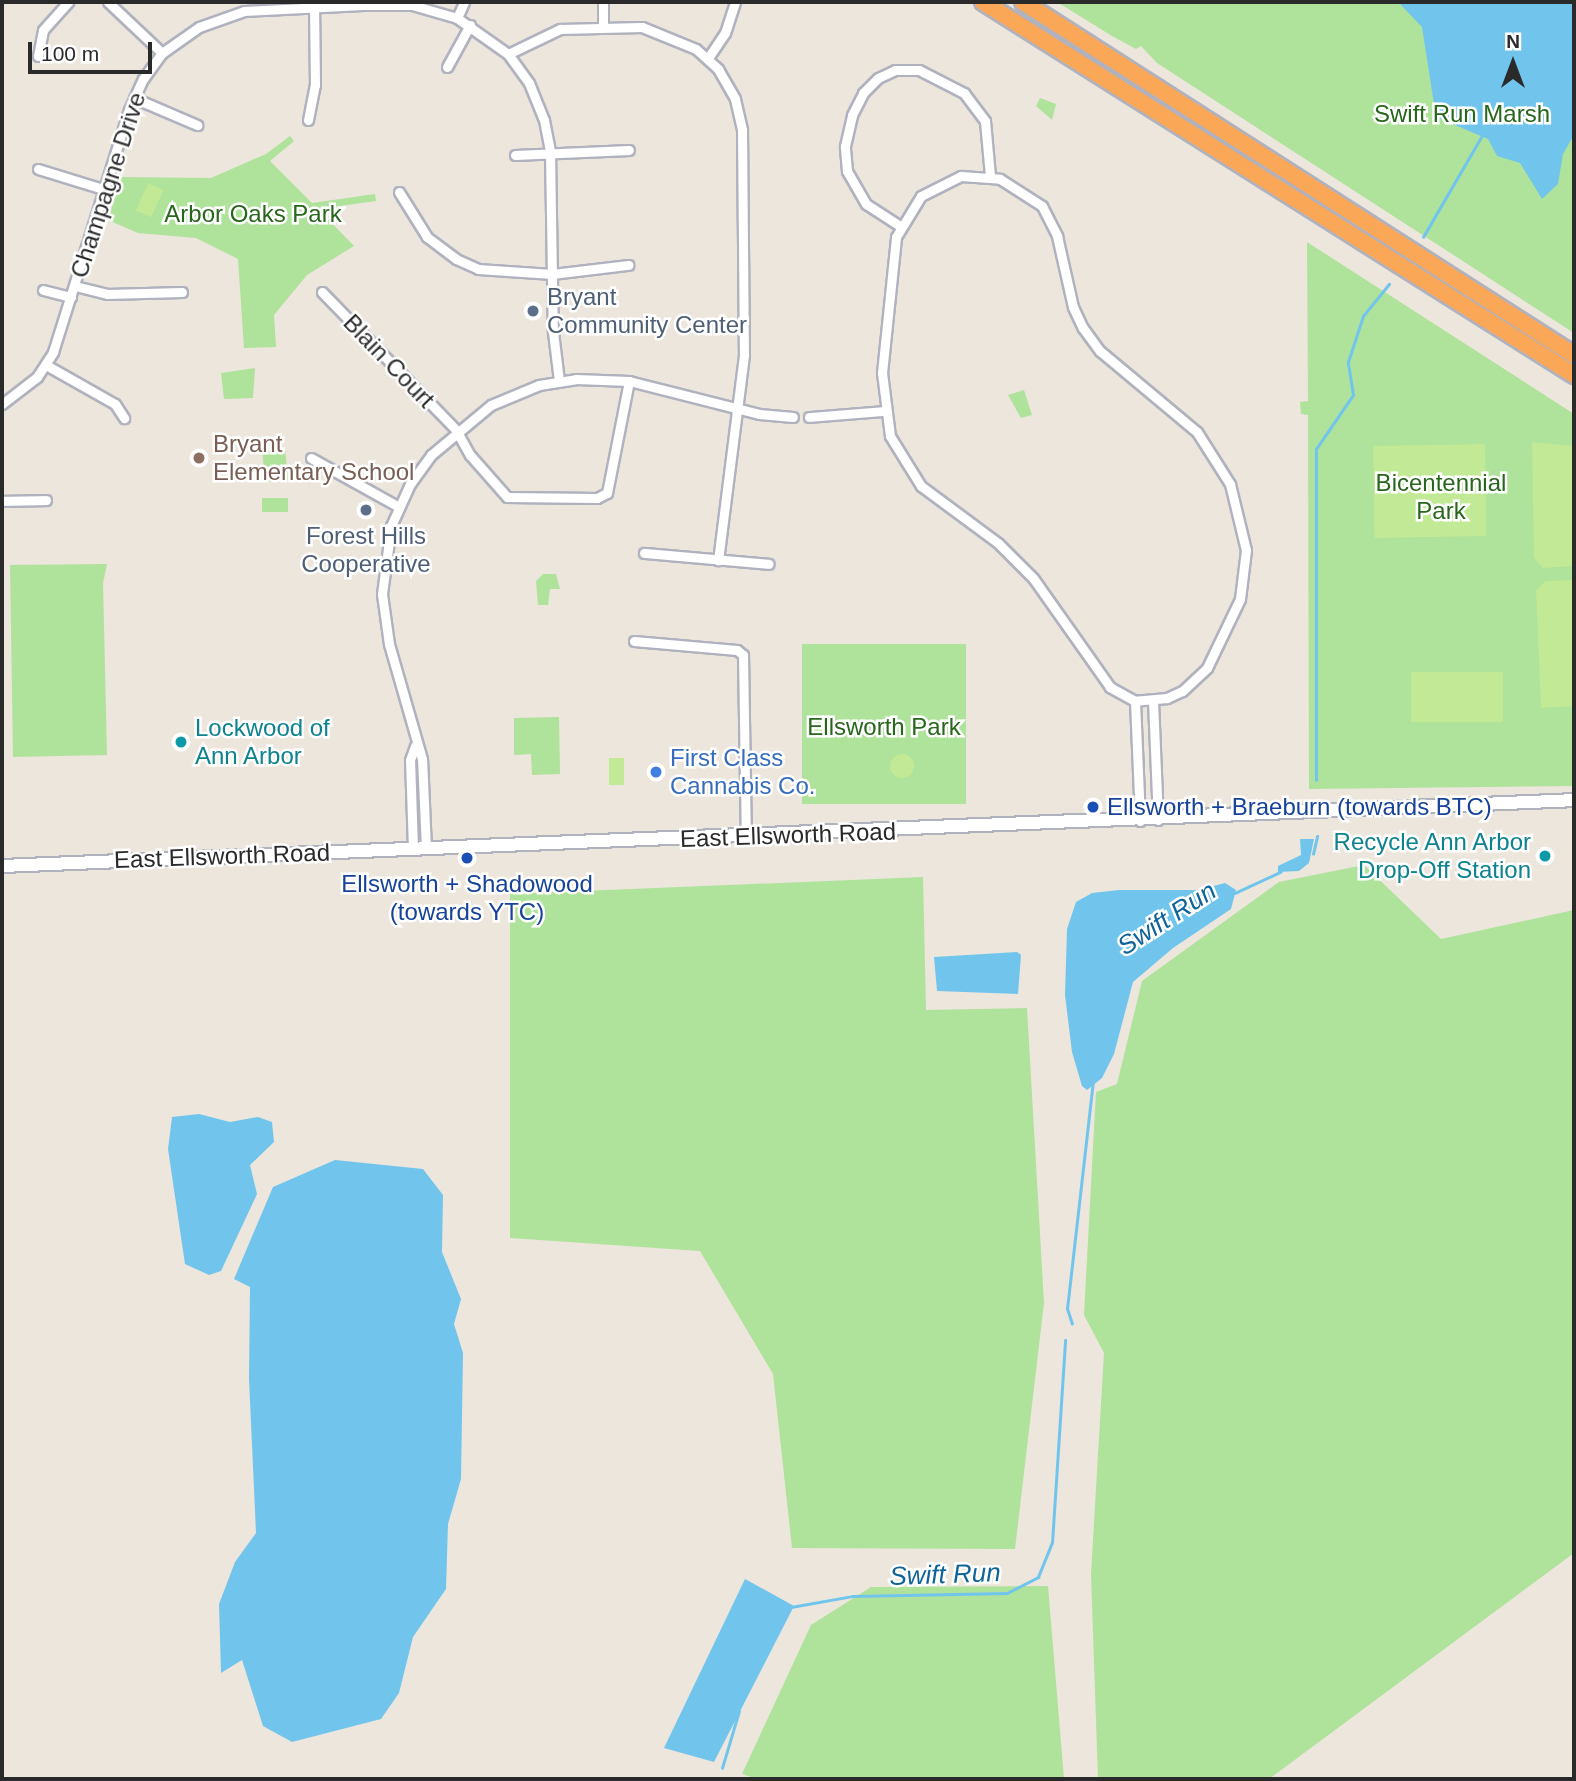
<!DOCTYPE html>
<style>
body{margin:0}
#map{position:relative;width:1576px;height:1781px;overflow:hidden;background:#ece6dd;font-family:Helvetica,sans-serif}
div>[style]{position:absolute}
[style*='--x']{left:calc(var(--x)*1px);top:calc(var(--y)*1px);width:calc(var(--w)*1px);rotate:calc(var(--a)*1deg)}
.green>*{inset:0;background:#afe29a;transform-origin:0 0}
.pitch>*{inset:0;background:#c1e996;transform-origin:0 0}
.round{border-radius:50%}
.water>*{inset:0;background:#71c5ed}
.stream>*{height:2.5px;margin:-1.25px;padding:0 1.25px;transform-origin:1.25px;border-radius:1.25px;background:#71c5ed}
.roads{filter:drop-shadow(2px 0 #b0b2be) drop-shadow(-2px 0 #b0b2be) drop-shadow(0 2px #b0b2be) drop-shadow(0 -2px #b0b2be)}
.minor>*{height:9px;margin:-4.5px;padding:0 4.5px;transform-origin:4.5px;border-radius:4.5px;background:#fff}
.secondary>*{height:12px;margin:-6px;padding:0 6px;transform-origin:6px;border-radius:6px;background:#fff}
.motorway>*{height:16px;margin:-8px;padding:0 8px;transform-origin:8px;border-radius:8px;background:#fba758}
.dots>*{width:19px;height:19px;translate:-50% -50%;box-sizing:border-box;border:4px solid #fff;border-radius:50%}
span{translate:-50% -50%;white-space:nowrap;text-align:center;line-height:1.15;-webkit-text-stroke:5px #fff;paint-order:stroke}
.park-label{font-size:24px;color:#27661b}
.street-label{font-size:24px;color:#2a2a2a}
.service-label{font-size:24px;color:#4e5e75}
.left{translate:0 -50%;text-align:left}
.education-label{font-size:24px;color:#785e54}
.culture-label{font-size:24px;color:#0d838f}
.right{translate:-100% -50%;text-align:right}
.shop-label{font-size:24px;color:#366cbe}
.transit-label{font-size:24px;color:#164399}
.water-label{font-size:26px;color:#0f6399;font-style:italic}
.frame{position:absolute;inset:0;border:4px solid #2a2a2a;pointer-events:none}
.north{position:absolute;left:1478px;top:28px;width:70px;height:70px;-webkit-text-stroke:5px #fff;paint-order:stroke;rotate:0deg;font-size:19px;font-weight:700;line-height:28px;text-align:center;color:#2a2a2a}
.north::after{content:'';display:block;margin:auto;width:24px;height:32px;background:#2a2a2a;clip-path:polygon(50% 0,100% 100%,50% 72%,0 100%)}
.scale{position:absolute;left:28px;top:42px;width:124px;height:32px;box-sizing:border-box;border:4px solid #2a2a2a;border-top:0;padding-left:9px;font-size:21px;line-height:24px;white-space:nowrap;color:#2a2a2a;-webkit-text-stroke:5px #fff;paint-order:stroke}
</style>
<div id="map">
<div class="green">
<i style="clip-path:polygon(1057px 2px,1574px 2px,1574px 333px,1157px 63px,1141px 46px,1136px 49px,1112px 36px)"></i>
<i style="clip-path:polygon(1040px 98px,1056px 104px,1052px 120px,1036px 106px)"></i>
<i style="clip-path:polygon(290px 136px,294px 141px,270px 161px,312px 203px,375px 194px,376px 201px,318px 209px,354px 246px,307px 275px,274px 315px,276px 347px,244px 348px,238px 259px,196px 238px,138px 233px,108px 220px,121px 177px,211px 178px,266px 154px)"></i>
<i style="clip-path:polygon(1307px 242px,1574px 414px,1574px 786px,1309px 789px,1308px 415px,1301px 414px,1300px 402px,1308px 401px)"></i>
<i style="clip-path:polygon(255px 368px,253px 398px,224px 399px,221px 373px)"></i>
<i style="clip-path:polygon(1024px 390px,1032px 415px,1021px 418px,1008px 395px)"></i>
<i style="left:285px;top:449px;width:31px;height:23px;rotate:84deg"></i>
<i style="left:288px;top:498px;width:14px;height:26px;rotate:90deg"></i>
<i style="clip-path:polygon(107px 564px,103px 583px,107px 755px,13px 757px,10px 565px)"></i>
<i style="clip-path:polygon(543px 574px,556px 574px,560px 589px,550px 589px,548px 605px,538px 605px,536px 581px)"></i>
<i style="left:966px;top:644px;width:160px;height:164px;rotate:90deg"></i>
<i style="clip-path:polygon(559px 717px,560px 774px,532px 775px,531px 754px,514px 755px,514px 718px)"></i>
<i style="clip-path:polygon(1364px 865px,1441px 939px,1574px 910px,1574px 1553px,1269px 1779px,1098px 1779px,1091px 1574px,1104px 1353px,1084px 1315px,1096px 1092px,1117px 1084px,1142px 981px,1279px 882px)"></i>
<i style="clip-path:polygon(923px 877px,926px 1010px,1027px 1008px,1044px 1303px,1015px 1549px,792px 1548px,773px 1374px,700px 1251px,510px 1238px,510px 894px)"></i>
<i style="clip-path:polygon(1048px 1586px,1064px 1779px,757px 1779px,742px 1774px,811px 1625px,871px 1587px)"></i>
</div>
<div class="pitch">
<i style="left:148px;top:183px;width:17px;height:30px;rotate:24deg"></i>
<i style="clip-path:polygon(1532px 442px,1574px 446px,1574px 566px,1543px 568px,1534px 558px)"></i>
<i style="left:1485px;top:444px;width:92px;height:112px;rotate:89deg"></i>
<i style="clip-path:polygon(1574px 580px,1574px 706px,1541px 708px,1536px 590px,1546px 581px)"></i>
<i style="left:1411px;top:672px;width:92px;height:50px"></i>
<i class="round" style="left:890px;top:754px;width:24px;height:24px"></i>
<i style="left:609px;top:758px;width:15px;height:27px"></i>
</div>
<div class="water">
<i style="clip-path:polygon(1398px 2px,1574px 2px,1574px 135px,1563px 154px,1558px 184px,1542px 199px,1520px 163px,1497px 156px,1488px 139px,1436px 117px,1422px 27px)"></i>
<i style="clip-path:polygon(1300px 839px,1314px 839px,1309px 863px,1299px 871px,1278px 872px,1278px 866px,1301px 855px)"></i>
<i style="clip-path:polygon(1225px 883px,1236px 890px,1231px 909px,1173px 948px,1133px 982px,1114px 1054px,1102px 1078px,1087px 1090px,1082px 1086px,1072px 1052px,1065px 995px,1067px 929px,1076px 902px,1092px 893px,1119px 890px,1198px 890px)"></i>
<i style="clip-path:polygon(1017px 952px,1021px 955px,1018px 994px,937px 991px,934px 957px)"></i>
<i style="clip-path:polygon(199px 1114px,230px 1122px,258px 1117px,272px 1122px,274px 1142px,250px 1165px,257px 1194px,221px 1271px,209px 1275px,185px 1264px,168px 1149px,172px 1117px)"></i>
<i style="clip-path:polygon(335px 1160px,423px 1169px,443px 1195px,442px 1252px,461px 1299px,454px 1324px,463px 1353px,461px 1479px,448px 1524px,446px 1589px,413px 1637px,399px 1693px,381px 1719px,292px 1742px,263px 1726px,242px 1660px,221px 1673px,219px 1604px,235px 1562px,256px 1533px,249px 1379px,250px 1287px,234px 1279px,273px 1187px)"></i>
<i style="clip-path:polygon(745px 1579px,794px 1606px,714px 1762px,664px 1748px)"></i>
</div>
<div class="stream">
<i style="--x:1423;--y:237;--w:119;--a:-59.8"></i>
<i style="--x:1316;--y:780;--w:331;--a:-90"></i>
<i style="--x:1316;--y:449;--w:65;--a:-55.6"></i>
<i style="--x:1353;--y:395;--w:33;--a:-99"></i>
<i style="--x:1348;--y:362;--w:48;--a:-71.9"></i>
<i style="--x:1363;--y:316;--w:41;--a:-50.9"></i>
<i style="--x:1313;--y:854;--w:18;--a:-77"></i>
<i style="--x:1235;--y:893;--w:50;--a:-25"></i>
<i style="--x:1072;--y:1324;--w:16;--a:-108"></i>
<i style="--x:1067;--y:1309;--w:228;--a:-83.5"></i>
<i style="--x:791;--y:1607;--w:63;--a:-10.1"></i>
<i style="--x:853;--y:1596;--w:154;--a:-1.1"></i>
<i style="--x:1007;--y:1593;--w:35;--a:-27"></i>
<i style="--x:1038;--y:1577;--w:37;--a:-68"></i>
<i style="--x:1052;--y:1543;--w:203;--a:-86.3"></i>
<i style="--x:722;--y:1768;--w:59;--a:-73.4"></i>
</div>
<div class="roads">
<div class="minor">
<i style="--x:108;--y:2;--w:74;--a:43.4"></i>
<i style="--x:457;--y:18;--w:17;--a:-66"></i>
<i style="--x:603;--y:26;--w:24;--a:-90"></i>
<i style="--x:508;--y:54;--w:58;--a:-25.7"></i>
<i style="--x:560;--y:29;--w:82;--a:-1.4"></i>
<i style="--x:642;--y:27;--w:58;--a:22.2"></i>
<i style="--x:696;--y:49;--w:30;--a:42"></i>
<i style="--x:718;--y:69;--w:34;--a:60"></i>
<i style="--x:735;--y:99;--w:32;--a:77"></i>
<i style="--x:742;--y:130;--w:225;--a:89.5"></i>
<i style="--x:744;--y:355;--w:207;--a:97.2"></i>
<i style="--x:38;--y:56;--w:26;--a:-79"></i>
<i style="--x:43;--y:30;--w:38;--a:-48"></i>
<i style="--x:708;--y:58;--w:30;--a:-56"></i>
<i style="--x:725;--y:33;--w:33;--a:-72"></i>
<i style="--x:447;--y:67;--w:48;--a:-61.3"></i>
<i style="--x:134;--y:98;--w:69;--a:23.2"></i>
<i style="--x:308;--y:120;--w:36;--a:-79"></i>
<i style="--x:315;--y:85;--w:78;--a:-90.7"></i>
<i style="--x:515;--y:155;--w:114;--a:-2.5"></i>
<i style="--x:38;--y:169;--w:68;--a:17.1"></i>
<i style="--x:961;--y:176;--w:39;--a:4"></i>
<i style="--x:1000;--y:179;--w:50;--a:32.7"></i>
<i style="--x:1042;--y:206;--w:34;--a:63"></i>
<i style="--x:1057;--y:236;--w:73;--a:77.3"></i>
<i style="--x:1073;--y:307;--w:23;--a:65"></i>
<i style="--x:1083;--y:328;--w:29;--a:54"></i>
<i style="--x:1100;--y:351;--w:126;--a:39.9"></i>
<i style="--x:1197;--y:432;--w:62;--a:57.6"></i>
<i style="--x:1230;--y:484;--w:68;--a:76.4"></i>
<i style="--x:1246;--y:550;--w:49;--a:97"></i>
<i style="--x:1240;--y:599;--w:76;--a:115.6"></i>
<i style="--x:1207;--y:668;--w:34;--a:137"></i>
<i style="--x:1182;--y:691;--w:17;--a:155"></i>
<i style="--x:1167;--y:698;--w:32;--a:175"></i>
<i style="--x:1135;--y:701;--w:29;--a:-151"></i>
<i style="--x:1110;--y:687;--w:133;--a:-125.2"></i>
<i style="--x:1033;--y:578;--w:49;--a:-135"></i>
<i style="--x:998;--y:543;--w:96;--a:-143.5"></i>
<i style="--x:921;--y:486;--w:59;--a:-121.8"></i>
<i style="--x:890;--y:436;--w:64;--a:-97.2"></i>
<i style="--x:882;--y:373;--w:137;--a:-84.1"></i>
<i style="--x:896;--y:237;--w:48;--a:-58.6"></i>
<i style="--x:921;--y:196;--w:45;--a:-26.6"></i>
<i style="--x:399;--y:192;--w:53;--a:58.1"></i>
<i style="--x:427;--y:237;--w:36;--a:37"></i>
<i style="--x:456;--y:259;--w:24;--a:24"></i>
<i style="--x:478;--y:269;--w:74;--a:3.9"></i>
<i style="--x:552;--y:274;--w:77;--a:-6.8"></i>
<i style="--x:900;--y:226;--w:40;--a:-147.1"></i>
<i style="--x:866;--y:204;--w:38;--a:-120"></i>
<i style="--x:847;--y:171;--w:25;--a:-95"></i>
<i style="--x:845;--y:146;--w:32;--a:-77"></i>
<i style="--x:852;--y:115;--w:25;--a:-63"></i>
<i style="--x:863;--y:93;--w:21;--a:-45"></i>
<i style="--x:878;--y:78;--w:19;--a:-25"></i>
<i style="--x:895;--y:70;--w:24;--a:0"></i>
<i style="--x:919;--y:70;--w:51;--a:27.1"></i>
<i style="--x:964;--y:93;--w:35;--a:53"></i>
<i style="--x:985;--y:121;--w:55;--a:84.8"></i>
<i style="--x:75;--y:286;--w:33;--a:14"></i>
<i style="--x:107;--y:294;--w:75;--a:-1.5"></i>
<i style="--x:43;--y:290;--w:29;--a:14"></i>
<i style="--x:322;--y:292;--w:192;--a:45.8"></i>
<i style="--x:456;--y:430;--w:29;--a:61"></i>
<i style="--x:470;--y:455;--w:56;--a:48.6"></i>
<i style="--x:507;--y:497;--w:90;--a:0.6"></i>
<i style="--x:597;--y:498;--w:11;--a:-27"></i>
<i style="--x:607;--y:493;--w:114;--a:-78.9"></i>
<i style="--x:46;--y:365;--w:79;--a:29.5"></i>
<i style="--x:115;--y:404;--w:17;--a:57"></i>
<i style="--x:2;--y:404;--w:44;--a:-37.6"></i>
<i style="--x:37;--y:377;--w:30;--a:-57"></i>
<i style="--x:53;--y:352;--w:254;--a:-72.6"></i>
<i style="--x:129;--y:110;--w:34;--a:-66"></i>
<i style="--x:143;--y:79;--w:32;--a:-54"></i>
<i style="--x:162;--y:53;--w:45;--a:-35.1"></i>
<i style="--x:199;--y:27;--w:48;--a:-19.6"></i>
<i style="--x:244;--y:11;--w:119;--a:-2.9"></i>
<i style="--x:363;--y:5;--w:49;--a:0"></i>
<i style="--x:412;--y:5;--w:47;--a:16.1"></i>
<i style="--x:457;--y:18;--w:62;--a:35.2"></i>
<i style="--x:508;--y:54;--w:36;--a:54"></i>
<i style="--x:529;--y:83;--w:40;--a:68"></i>
<i style="--x:544;--y:120;--w:32;--a:79"></i>
<i style="--x:550;--y:151;--w:181;--a:89.1"></i>
<i style="--x:553;--y:332;--w:49;--a:83"></i>
<i style="--x:809;--y:417;--w:75;--a:-4.6"></i>
<i style="--x:311;--y:458;--w:101;--a:29.1"></i>
<i style="--x:2;--y:501;--w:44;--a:-1.3"></i>
<i style="--x:644;--y:553;--w:125;--a:5"></i>
<i style="--x:634;--y:641;--w:103;--a:5"></i>
<i style="--x:737;--y:650;--w:8;--a:40"></i>
<i style="--x:743;--y:655;--w:181;--a:89.1"></i>
<i style="--x:1135;--y:701;--w:120;--a:87.6"></i>
<i style="--x:1153;--y:701;--w:119;--a:87.6"></i>
<i style="--x:413;--y:849;--w:89;--a:-91.9"></i>
<i style="--x:410;--y:760;--w:15;--a:-70"></i>
<i style="--x:426;--y:849;--w:90;--a:-92.5"></i>
<i style="--x:422;--y:759;--w:120;--a:-106"></i>
<i style="--x:389;--y:644;--w:50;--a:-98"></i>
<i style="--x:382;--y:594;--w:69;--a:-82.5"></i>
<i style="--x:391;--y:526;--w:46;--a:-65.7"></i>
<i style="--x:410;--y:484;--w:36;--a:-54"></i>
<i style="--x:431;--y:455;--w:78;--a:-39.8"></i>
<i style="--x:491;--y:405;--w:52;--a:-22.6"></i>
<i style="--x:539;--y:385;--w:37;--a:-9"></i>
<i style="--x:576;--y:379;--w:53;--a:2.2"></i>
<i style="--x:629;--y:381;--w:134;--a:14.2"></i>
<i style="--x:759;--y:414;--w:34;--a:5"></i>
</div>
<div class="secondary">
<i style="--x:2;--y:866;--w:1573;--a:-2.4"></i>
</div>
<div class="motorway">
<i style="--x:983;--y:2;--w:699;--a:32.26"></i>
<i style="--x:1023;--y:2;--w:654;--a:32.65"></i>
</div>
</div>
<div class="dots">
<i style="left:533px;top:311px;background:#5c6f8a"></i>
<i style="left:199px;top:458px;background:#8d6e63"></i>
<i style="left:366px;top:510px;background:#5c6f8a"></i>
<i style="left:181px;top:742px;background:#0f9aa8"></i>
<i style="left:656px;top:772px;background:#3f7fe0"></i>
<i style="left:1093px;top:807px;background:#1a4fb4"></i>
<i style="left:1545px;top:856px;background:#0f9aa8"></i>
<i style="left:467px;top:858px;background:#1a4fb4"></i>
</div>
<div class="park-label">
<span style="left:1462px;top:114px">Swift Run Marsh</span>
<span style="left:253px;top:214px">Arbor Oaks Park</span>
<span style="left:1441px;top:497px">Bicentennial<br>Park</span>
<span style="left:884px;top:727px">Ellsworth Park</span>
</div>
<div class="street-label">
<span style="left:108px;top:185px;rotate:-72deg">Champagne Drive</span>
<span style="left:389px;top:361px;rotate:46deg">Blain Court</span>
<span style="left:788px;top:835px;rotate:-2deg">East Ellsworth Road</span>
<span style="left:222px;top:856px;rotate:-2deg">East Ellsworth Road</span>
</div>
<div class="service-label">
<span class="left" style="left:547px;top:311px">Bryant<br>Community Center</span>
<span style="left:366px;top:550px">Forest Hills<br>Cooperative</span>
</div>
<div class="education-label">
<span class="left" style="left:213px;top:458px">Bryant<br>Elementary School</span>
</div>
<div class="culture-label">
<span class="left" style="left:195px;top:742px">Lockwood of<br>Ann Arbor</span>
<span class="right" style="left:1531px;top:856px">Recycle Ann Arbor<br>Drop-Off Station</span>
</div>
<div class="shop-label">
<span class="left" style="left:670px;top:772px">First Class<br>Cannabis Co.</span>
</div>
<div class="transit-label">
<span class="left" style="left:1107px;top:807px">Ellsworth + Braeburn (towards BTC)</span>
<span style="left:467px;top:898px">Ellsworth + Shadowood<br>(towards YTC)</span>
</div>
<div class="water-label">
<span style="left:1167px;top:919px;rotate:-33deg">Swift Run</span>
<span style="left:945px;top:1575px;rotate:-2deg">Swift Run</span>
</div>
<div class="frame"></div>
<div class="north">N</div>
<div class="scale">100 m</div>
</div>
